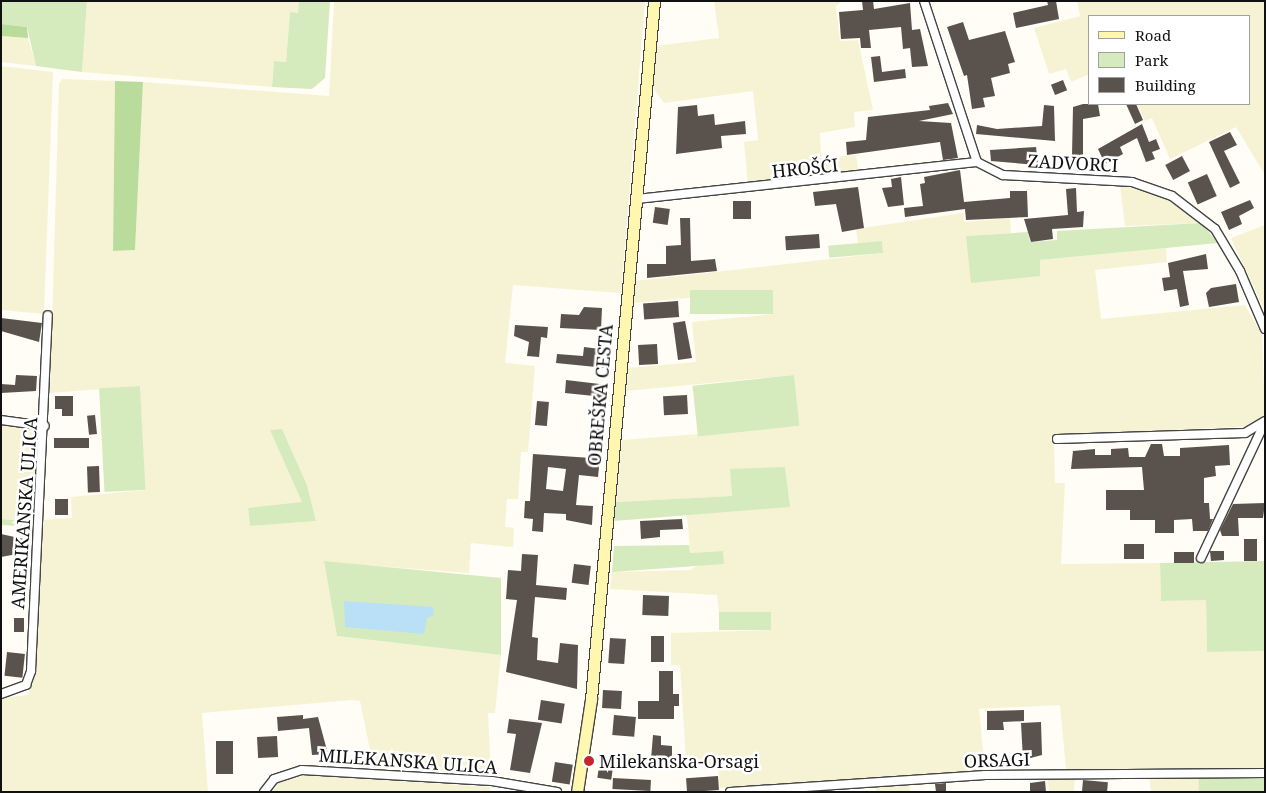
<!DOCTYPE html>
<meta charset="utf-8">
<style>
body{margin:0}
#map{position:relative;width:1266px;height:793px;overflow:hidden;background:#fffdf5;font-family:"Noto Serif",serif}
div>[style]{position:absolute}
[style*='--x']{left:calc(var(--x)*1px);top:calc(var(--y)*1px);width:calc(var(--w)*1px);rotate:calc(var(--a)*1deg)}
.farmland>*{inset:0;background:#f6f3d4}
.green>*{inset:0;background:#d5ebbd;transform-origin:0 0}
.forest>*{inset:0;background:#b9dc9c}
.water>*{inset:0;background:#b9e0f7}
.building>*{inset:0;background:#5a524d;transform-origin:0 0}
.roads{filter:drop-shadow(1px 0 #444) drop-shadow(-1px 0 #444) drop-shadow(0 1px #444) drop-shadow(0 -1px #444)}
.street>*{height:8px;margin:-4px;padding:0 4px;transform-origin:4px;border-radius:4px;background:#fff}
.secondary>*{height:11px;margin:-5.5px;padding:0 5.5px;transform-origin:5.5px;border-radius:5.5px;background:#fff6b0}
.dots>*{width:14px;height:14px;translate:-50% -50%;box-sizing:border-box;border:2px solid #fff;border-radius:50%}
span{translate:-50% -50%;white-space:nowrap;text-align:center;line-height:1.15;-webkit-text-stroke:5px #fff;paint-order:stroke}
.street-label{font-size:18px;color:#111}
.poi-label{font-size:18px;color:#111}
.left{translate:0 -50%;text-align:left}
.frame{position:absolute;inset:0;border:2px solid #111;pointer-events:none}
.legend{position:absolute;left:1088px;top:15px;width:162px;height:90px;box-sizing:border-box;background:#fff;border:1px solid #a0a0a0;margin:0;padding:6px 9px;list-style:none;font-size:15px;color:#111}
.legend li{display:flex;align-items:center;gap:10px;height:25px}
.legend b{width:25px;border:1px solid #a0a0a0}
</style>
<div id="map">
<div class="farmland">
<i style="clip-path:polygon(87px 1px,299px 1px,298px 13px,290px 13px,286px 62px,274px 61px,272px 87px,82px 72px)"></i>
<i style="clip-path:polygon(evenodd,334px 1px,645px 1px,621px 293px,513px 285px,505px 363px,535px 366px,528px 452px,521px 452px,518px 499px,507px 499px,505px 527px,514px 528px,513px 547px,471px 543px,469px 573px,324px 562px,337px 636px,501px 655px,495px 713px,488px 713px,491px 776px,373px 765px,360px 701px,352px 700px,202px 713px,208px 792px,1px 792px,1px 698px,28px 695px,33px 676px,41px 520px,72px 518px,71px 497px,145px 490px,140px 386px,50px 393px,59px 84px,62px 79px,115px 81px,113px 251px,135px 250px,143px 82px,329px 96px,334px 1px,282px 429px,307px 485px,316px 521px,250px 526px,248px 508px,303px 503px,282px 429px)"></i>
<i style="clip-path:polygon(714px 1px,843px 1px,836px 6px,840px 41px,858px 40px,873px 110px,854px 112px,855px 127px,820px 133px,821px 158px,856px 155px,859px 174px,748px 185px,744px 142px,758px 140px,753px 91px,664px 103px,651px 85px,655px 46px,719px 38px)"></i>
<i style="clip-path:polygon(1077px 1px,1265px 1px,1265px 175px,1236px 127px,1170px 159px,1152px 118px,1145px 121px,1137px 104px,1250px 104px,1250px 16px,1090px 16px,1090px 74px,1071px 82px,1066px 69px,1049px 74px,1034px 28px,1080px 16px)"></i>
<i style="clip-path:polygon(1px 36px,28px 38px,36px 66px,1px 62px)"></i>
<i style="clip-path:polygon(1px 66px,53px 72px,44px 314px,1px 310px)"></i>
<i style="clip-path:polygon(1120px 185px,1162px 196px,1201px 223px,1125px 226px)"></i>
<i style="clip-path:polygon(963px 213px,964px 222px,1010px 218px,1011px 233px,966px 236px,1040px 275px,1040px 260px,1166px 248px,1167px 262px,1095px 270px,1101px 319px,1245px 305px,1262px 335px,1265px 414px,1254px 426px,1054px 436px,1055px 483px,1065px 483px,1061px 564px,1160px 563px,1161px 601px,1206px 599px,1207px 652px,1265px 651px,1265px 769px,1066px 769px,1060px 705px,979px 709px,985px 771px,720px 788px,718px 768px,705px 770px,704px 761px,686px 762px,680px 665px,671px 665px,671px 633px,771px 630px,771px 612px,719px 614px,717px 595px,610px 589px,612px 572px,690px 570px,723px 551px,690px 553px,687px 514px,789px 507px,785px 467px,733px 496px,616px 502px,622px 440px,798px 426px,794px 375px,626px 391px,628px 368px,696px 362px,692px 322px,773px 314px,772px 290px,634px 303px,635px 281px,883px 253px,882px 241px,858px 244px,856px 229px)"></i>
<i style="clip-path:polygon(1265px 225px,1265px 311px,1231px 238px)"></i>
<i style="clip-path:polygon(1px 425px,41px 429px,34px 522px,1px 519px)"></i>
<i style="clip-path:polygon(307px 775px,490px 787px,490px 792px,273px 792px,278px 783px)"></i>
<i style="clip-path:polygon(1199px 775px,1201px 792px,1151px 792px,1149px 777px)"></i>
<i style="clip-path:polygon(1075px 776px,1074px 792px,1049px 792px,1048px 778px)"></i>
<i style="clip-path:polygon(909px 782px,910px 792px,876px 792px,877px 784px)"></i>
</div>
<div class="green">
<i style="clip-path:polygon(1px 1px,87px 1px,82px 72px,36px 66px,27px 27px,1px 24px)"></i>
<i style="clip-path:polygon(299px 1px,330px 1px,325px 78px,312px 89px,272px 87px,274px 61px,286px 62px,290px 12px,298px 13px)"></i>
<i style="clip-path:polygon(1201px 223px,1218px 243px,1040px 260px,1040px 276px,971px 283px,966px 236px,1028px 232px,1030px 242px,1057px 240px,1057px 231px)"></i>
<i style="left:882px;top:241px;width:12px;height:54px;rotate:85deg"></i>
<i style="left:773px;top:290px;width:24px;height:83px;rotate:90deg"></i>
<i style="left:794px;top:375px;width:51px;height:102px;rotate:84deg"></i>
<i style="left:140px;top:386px;width:104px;height:41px;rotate:87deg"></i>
<i style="clip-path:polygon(282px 429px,307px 485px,316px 521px,250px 526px,248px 508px,302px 502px,270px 430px)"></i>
<i style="clip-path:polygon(785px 467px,790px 507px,614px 521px,616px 502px,732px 496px,730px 469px)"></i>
<i style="clip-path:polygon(1px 519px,34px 522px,34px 527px,1px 525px)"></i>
<i style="clip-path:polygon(689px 545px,690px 553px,723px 551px,724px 564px,612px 572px,614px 546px)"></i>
<i style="clip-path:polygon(324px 561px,501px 578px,501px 655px,337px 636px)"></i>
<i style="clip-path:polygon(1265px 561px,1265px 651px,1207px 652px,1206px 600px,1161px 601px,1160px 563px)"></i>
<i style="left:771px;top:612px;width:18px;height:52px;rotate:90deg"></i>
<i style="left:1199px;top:775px;width:66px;height:17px;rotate:1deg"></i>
</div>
<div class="forest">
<i style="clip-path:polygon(1px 24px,27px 27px,28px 38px,1px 36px)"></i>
<i style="clip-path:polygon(115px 81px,143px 82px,135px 250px,113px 251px)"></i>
</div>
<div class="water">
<i style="clip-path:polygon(344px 601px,433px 607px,434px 615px,427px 618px,424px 634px,345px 627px)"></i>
</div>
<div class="building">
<i style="clip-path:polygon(862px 1px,873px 1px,874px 9px,910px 3px,912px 30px,920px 29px,928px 66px,912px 67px,910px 48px,903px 49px,901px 27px,869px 30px,871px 48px,861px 48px,860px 38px,841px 39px,839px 12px,863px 10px)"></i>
<i style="clip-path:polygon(1047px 1px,1056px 1px,1059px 19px,1016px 28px,1013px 13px,1048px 5px)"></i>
<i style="clip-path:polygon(963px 22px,969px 40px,1005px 31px,1015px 62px,1008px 64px,1010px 73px,991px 78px,995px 96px,983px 98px,985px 107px,972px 109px,967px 75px,964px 76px,947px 27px)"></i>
<i style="clip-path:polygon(880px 56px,882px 72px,905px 69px,906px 78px,874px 82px,871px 57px)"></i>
<i style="left:1063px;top:80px;width:11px;height:13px;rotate:68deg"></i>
<i style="clip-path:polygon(948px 103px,953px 114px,919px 121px,951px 123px,958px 158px,943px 160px,940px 142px,847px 155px,846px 142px,866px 140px,868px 117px,930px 110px,929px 106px)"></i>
<i style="clip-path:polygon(1083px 104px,1098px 104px,1100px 116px,1083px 119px,1083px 155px,1072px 155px,1073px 107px)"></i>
<i style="clip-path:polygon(1126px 104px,1136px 104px,1143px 120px,1135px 124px)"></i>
<i style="clip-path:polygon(697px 105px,698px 116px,714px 114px,715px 125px,745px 121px,746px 134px,721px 136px,722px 148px,676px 154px,678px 107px)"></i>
<i style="clip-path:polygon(1044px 105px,1054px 106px,1055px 141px,976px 134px,977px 125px,997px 129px,1042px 126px)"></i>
<i style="clip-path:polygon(1142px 124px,1149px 142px,1156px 139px,1160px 149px,1152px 152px,1155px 159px,1146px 162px,1137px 138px,1120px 147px,1123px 154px,1105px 164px,1098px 149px)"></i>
<i style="clip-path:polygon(1230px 132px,1237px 145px,1224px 151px,1240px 183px,1230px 188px,1209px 142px)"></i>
<i style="clip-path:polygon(1036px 147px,1038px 165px,991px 161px,990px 150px)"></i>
<i style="left:1182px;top:156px;width:17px;height:19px;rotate:62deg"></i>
<i style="clip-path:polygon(960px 170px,964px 202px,1010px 198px,1010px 191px,1027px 191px,1028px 217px,966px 220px,965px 209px,905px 217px,904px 208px,923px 206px,920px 184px,925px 183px,924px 177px)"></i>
<i style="left:1207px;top:174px;width:24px;height:21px;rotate:66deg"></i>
<i style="clip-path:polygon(901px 177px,904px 205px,888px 207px,882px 188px,892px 187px,891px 179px)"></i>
<i style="clip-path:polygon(858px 187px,864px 228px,842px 232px,836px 204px,815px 206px,813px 192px)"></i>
<i style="clip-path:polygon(1076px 188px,1077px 212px,1084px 211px,1083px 227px,1052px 229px,1053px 239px,1031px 242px,1024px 219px,1068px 215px,1066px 189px)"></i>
<i style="clip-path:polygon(1250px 200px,1254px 208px,1239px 216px,1242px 224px,1229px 230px,1221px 212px)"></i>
<i style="left:751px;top:201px;width:18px;height:18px;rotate:90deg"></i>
<i style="left:655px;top:207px;width:15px;height:16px;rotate:8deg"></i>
<i style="clip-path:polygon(680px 218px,690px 218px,691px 261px,715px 259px,717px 271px,647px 278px,647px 264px,666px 264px,666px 246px,681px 245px)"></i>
<i style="left:819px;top:234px;width:14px;height:34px;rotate:86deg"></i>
<i style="clip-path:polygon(1206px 254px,1208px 269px,1183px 271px,1189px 305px,1180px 307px,1177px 289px,1164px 291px,1162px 278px,1170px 277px,1168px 263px)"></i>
<i style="clip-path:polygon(1236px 284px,1239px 302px,1209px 307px,1206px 293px,1211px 288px)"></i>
<i style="left:678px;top:301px;width:16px;height:35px;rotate:86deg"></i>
<i style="clip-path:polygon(584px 307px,602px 308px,601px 330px,560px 328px,561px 314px,579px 315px)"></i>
<i style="clip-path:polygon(1px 318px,42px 323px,39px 342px,1px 331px)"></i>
<i style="clip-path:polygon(685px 321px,692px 358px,678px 360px,673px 323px)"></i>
<i style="clip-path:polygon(515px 325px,548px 327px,547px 338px,541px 337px,539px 357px,527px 356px,529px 342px,514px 336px)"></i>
<i style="left:657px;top:344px;width:20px;height:19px;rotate:87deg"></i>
<i style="clip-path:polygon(584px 347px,608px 350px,606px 368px,556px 363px,557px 354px,583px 356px)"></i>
<i style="clip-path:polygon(16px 375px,37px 376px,36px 391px,1px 393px,1px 384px,15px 385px)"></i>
<i style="clip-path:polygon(566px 380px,608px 385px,606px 406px,593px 405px,594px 396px,565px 393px)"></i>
<i style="left:687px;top:395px;width:19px;height:24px;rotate:87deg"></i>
<i style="clip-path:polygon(55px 396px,73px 396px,73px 416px,62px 416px,62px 409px,55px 409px)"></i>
<i style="left:537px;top:401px;width:12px;height:24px;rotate:5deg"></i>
<i style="left:95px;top:415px;width:19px;height:8px;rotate:84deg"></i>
<i style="clip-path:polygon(evenodd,589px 425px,603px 427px,598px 477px,579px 475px,576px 505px,593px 506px,592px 525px,566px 520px,566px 514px,544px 513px,543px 532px,532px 531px,533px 519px,524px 518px,525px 501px,530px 501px,533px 454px,591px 458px,589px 425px,548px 467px,566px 469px,563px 491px,546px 489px,548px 467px)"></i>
<i style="left:89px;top:438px;width:10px;height:35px;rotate:90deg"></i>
<i style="clip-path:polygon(1151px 444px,1162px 444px,1164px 456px,1180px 456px,1180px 448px,1229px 445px,1230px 465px,1215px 466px,1216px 476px,1204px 478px,1204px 503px,1209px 503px,1210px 519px,1213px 519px,1208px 531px,1193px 531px,1192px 519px,1174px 520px,1174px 533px,1155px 533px,1155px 520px,1130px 520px,1130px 510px,1106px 510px,1106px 490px,1144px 490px,1142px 467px,1071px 469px,1073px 451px,1095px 449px,1095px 455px,1111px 455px,1111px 449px,1128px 448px,1129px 457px,1145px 457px)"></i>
<i style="left:99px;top:466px;width:26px;height:12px;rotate:88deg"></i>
<i style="left:55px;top:499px;width:13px;height:16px"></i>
<i style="clip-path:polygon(1265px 503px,1263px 518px,1238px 518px,1239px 536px,1222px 536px,1220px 530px,1233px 504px)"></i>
<i style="clip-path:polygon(682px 519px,683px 529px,660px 530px,660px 537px,641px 539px,640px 521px)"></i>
<i style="clip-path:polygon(1px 534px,28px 540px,28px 552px,1px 557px)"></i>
<i style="left:1244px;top:539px;width:13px;height:22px"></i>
<i style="left:1144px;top:544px;width:15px;height:20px;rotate:90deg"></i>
<i style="clip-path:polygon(1210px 551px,1224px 551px,1224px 560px,1211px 561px)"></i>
<i style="left:1174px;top:552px;width:20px;height:11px"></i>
<i style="clip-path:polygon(522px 554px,538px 555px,536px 585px,567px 588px,566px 600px,535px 597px,532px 637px,538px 638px,537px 660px,558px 663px,560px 643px,578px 645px,577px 689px,506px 672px,517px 600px,506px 599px,508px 570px,521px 571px)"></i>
<i style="left:574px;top:564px;width:17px;height:19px;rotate:7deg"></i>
<i style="left:643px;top:595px;width:26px;height:20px;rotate:2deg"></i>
<i style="left:14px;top:618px;width:10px;height:14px"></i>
<i style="left:651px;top:636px;width:13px;height:26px"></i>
<i style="left:610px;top:638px;width:16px;height:25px;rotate:4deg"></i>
<i style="left:7px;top:652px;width:18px;height:24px;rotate:6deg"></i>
<i style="clip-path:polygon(659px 671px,673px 671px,673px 694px,679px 694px,679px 706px,674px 706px,674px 719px,638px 719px,638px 701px,659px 701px)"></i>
<i style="left:603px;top:690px;width:19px;height:18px;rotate:3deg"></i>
<i style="left:541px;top:700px;width:24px;height:20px;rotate:9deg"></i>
<i style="clip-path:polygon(1024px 710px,1024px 721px,1003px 722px,1004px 730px,987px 730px,987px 711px)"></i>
<i style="clip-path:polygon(303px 715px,303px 719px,318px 717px,328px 754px,312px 755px,309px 728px,278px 731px,277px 717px)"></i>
<i style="left:614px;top:715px;width:22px;height:20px;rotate:5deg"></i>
<i style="clip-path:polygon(509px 719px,542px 723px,530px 773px,510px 770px,516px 734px,507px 733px)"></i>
<i style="clip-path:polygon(1041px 722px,1042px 755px,1023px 760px,1021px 723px)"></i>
<i style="clip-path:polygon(653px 735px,661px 736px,661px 745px,672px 746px,672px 761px,651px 759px)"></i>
<i style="left:277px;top:736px;width:21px;height:20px;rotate:87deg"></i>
<i style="left:216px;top:741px;width:17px;height:33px"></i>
<i style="left:600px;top:759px;width:14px;height:19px;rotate:8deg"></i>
<i style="left:555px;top:762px;width:18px;height:20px;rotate:9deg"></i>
<i style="left:718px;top:776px;width:14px;height:32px;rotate:86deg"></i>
<i style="left:613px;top:778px;width:38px;height:11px;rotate:3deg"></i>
<i style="left:1083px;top:780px;width:25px;height:11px;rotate:5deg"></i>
<i style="clip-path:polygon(1045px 781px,1046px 792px,1030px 792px,1030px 783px)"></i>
<i style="clip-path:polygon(946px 783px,946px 792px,936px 792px,935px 784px)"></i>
</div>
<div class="roads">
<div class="street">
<i style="--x:924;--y:1;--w:169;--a:71.8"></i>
<i style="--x:977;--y:162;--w:29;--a:27"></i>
<i style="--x:1003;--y:175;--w:129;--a:3.1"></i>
<i style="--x:1132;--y:182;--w:42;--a:19.3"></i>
<i style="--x:1172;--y:196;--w:54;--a:37.5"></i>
<i style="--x:1215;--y:229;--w:49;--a:59.2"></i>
<i style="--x:1240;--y:271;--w:63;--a:66.7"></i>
<i style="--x:636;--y:199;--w:343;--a:-6.2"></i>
<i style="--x:1;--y:420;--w:44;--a:7.8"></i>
<i style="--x:1057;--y:439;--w:188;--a:-1.8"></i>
<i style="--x:1245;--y:433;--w:23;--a:-31"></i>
<i style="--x:1201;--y:558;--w:148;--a:-64.8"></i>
<i style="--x:1;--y:694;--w:27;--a:-20"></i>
<i style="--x:26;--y:685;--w:15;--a:-70"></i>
<i style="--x:31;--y:671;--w:356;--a:-87.3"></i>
<i style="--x:264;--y:792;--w:16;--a:-52"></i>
<i style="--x:274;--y:779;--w:29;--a:-18"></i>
<i style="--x:302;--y:770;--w:190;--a:3.3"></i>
<i style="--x:492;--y:781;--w:66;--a:9.6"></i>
<i style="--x:730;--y:792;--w:256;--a:-3.8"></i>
<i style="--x:985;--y:775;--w:280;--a:-0.4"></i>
</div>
<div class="secondary">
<i style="--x:577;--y:792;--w:94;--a:-81.4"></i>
<i style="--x:591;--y:699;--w:701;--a:-84.84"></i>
</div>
</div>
<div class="dots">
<i style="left:589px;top:761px;background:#c4262e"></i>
</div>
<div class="street-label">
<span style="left:1073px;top:163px;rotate:3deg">ZADVORCI</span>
<span style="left:805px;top:168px;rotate:-6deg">HROŠĆI</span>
<span style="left:600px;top:395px;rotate:-85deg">OBREŠKA CESTA</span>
<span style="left:24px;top:513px;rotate:-86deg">AMERIKANSKA ULICA</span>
<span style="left:997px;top:760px;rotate:-2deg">ORSAGI</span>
<span style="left:408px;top:761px;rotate:4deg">MILEKANSKA ULICA</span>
</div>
<div class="poi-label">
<span class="left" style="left:599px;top:761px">Milekanska-Orsagi</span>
</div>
<div class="frame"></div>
<ul class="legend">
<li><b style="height:6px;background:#fff6b0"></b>Road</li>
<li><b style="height:14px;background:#d5ebbd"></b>Park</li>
<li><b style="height:14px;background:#5a524d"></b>Building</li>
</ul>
</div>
